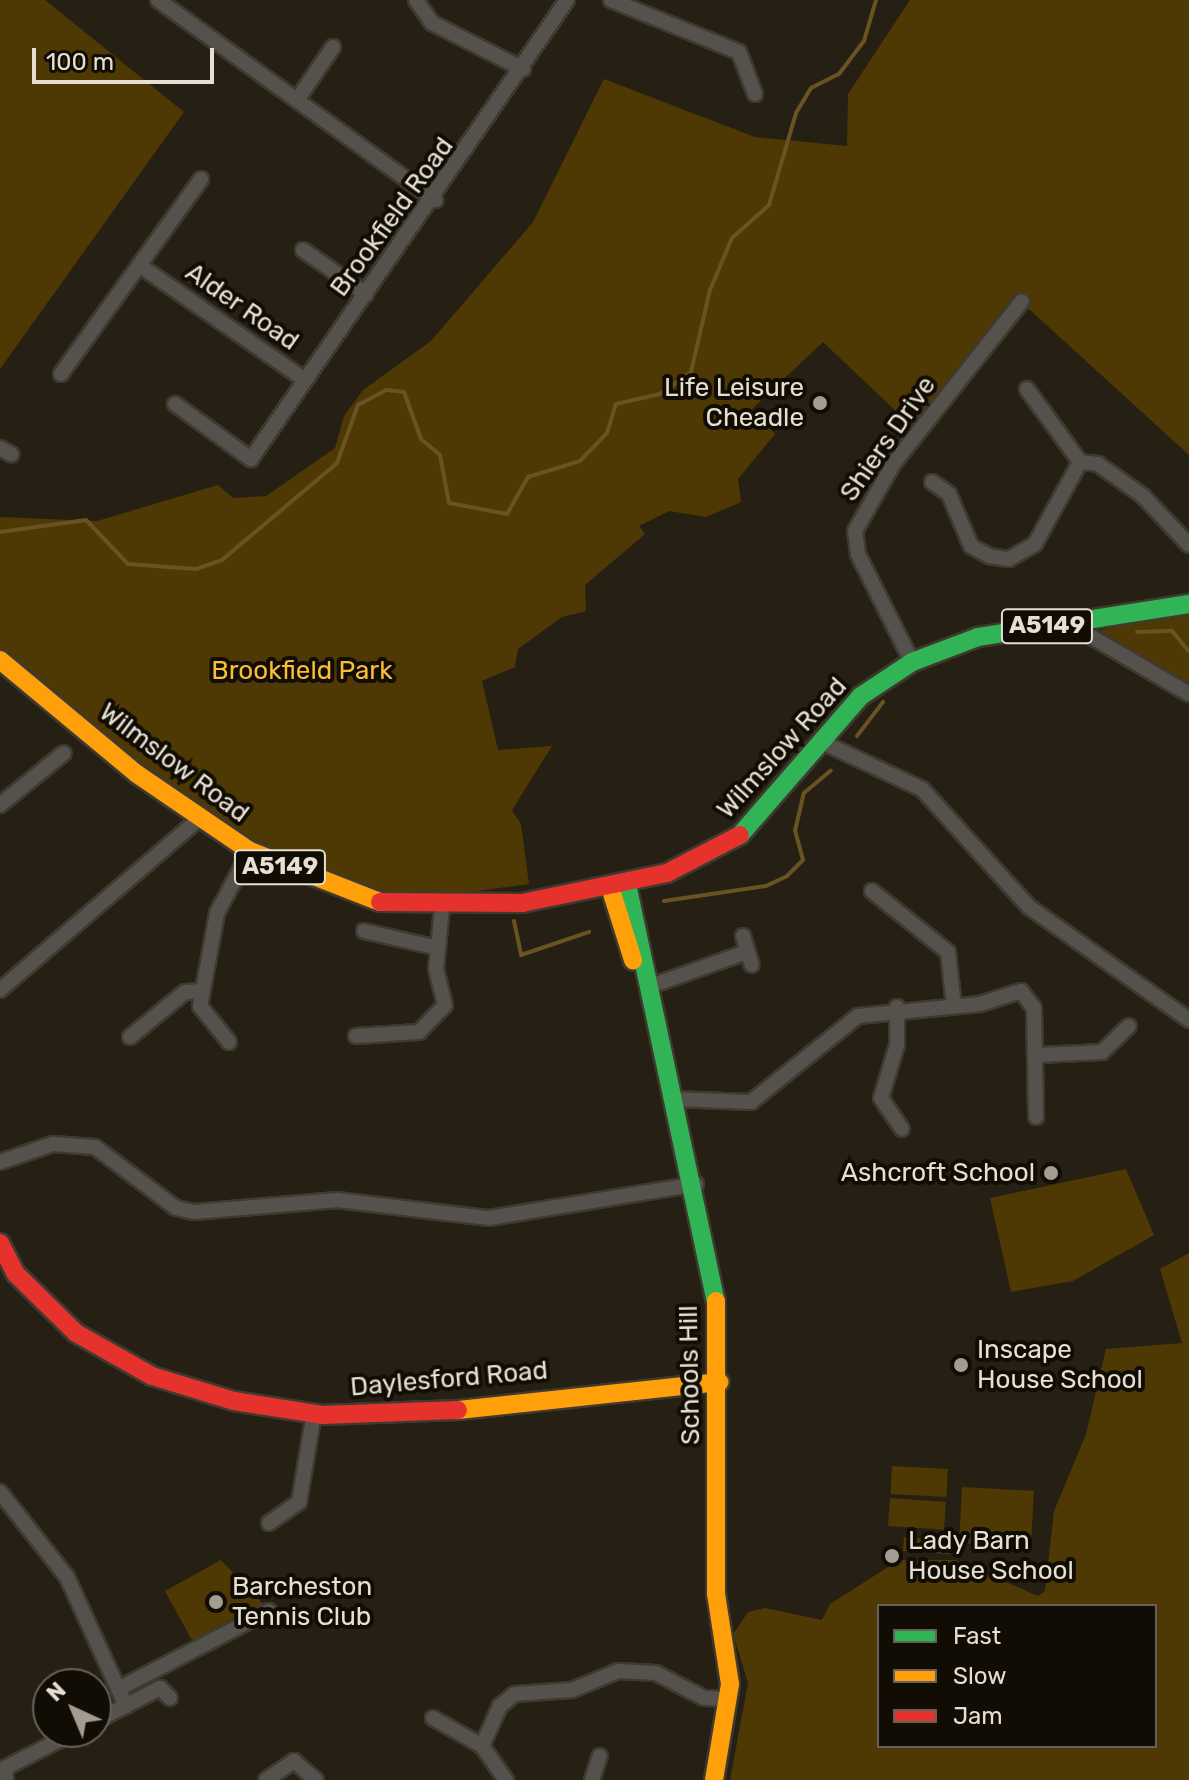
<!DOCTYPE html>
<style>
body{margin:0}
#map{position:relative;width:1189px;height:1780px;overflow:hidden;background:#262014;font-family:Rubik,sans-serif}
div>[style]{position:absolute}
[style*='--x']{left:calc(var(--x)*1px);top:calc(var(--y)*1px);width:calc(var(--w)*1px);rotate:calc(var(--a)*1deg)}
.green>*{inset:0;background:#4e3803;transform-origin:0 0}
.stream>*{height:4px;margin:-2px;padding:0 2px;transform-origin:2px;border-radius:2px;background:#6a5323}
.roads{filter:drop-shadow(2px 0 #3f3a30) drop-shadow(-2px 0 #3f3a30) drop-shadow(0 2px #3f3a30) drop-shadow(0 -2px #3f3a30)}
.street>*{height:14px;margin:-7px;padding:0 7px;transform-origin:7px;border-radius:7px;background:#55514d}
.fast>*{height:18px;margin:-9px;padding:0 9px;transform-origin:9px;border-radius:9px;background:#30b455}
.slow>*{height:18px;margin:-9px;padding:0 9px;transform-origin:9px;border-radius:9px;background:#ff9f0a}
.jam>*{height:18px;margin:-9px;padding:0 9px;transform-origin:9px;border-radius:9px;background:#e5322d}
.dots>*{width:22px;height:22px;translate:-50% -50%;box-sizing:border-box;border:4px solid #110d05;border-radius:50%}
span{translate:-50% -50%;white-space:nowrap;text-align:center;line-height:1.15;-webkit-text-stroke:8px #110d05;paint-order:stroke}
.shield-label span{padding:2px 6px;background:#110d05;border:2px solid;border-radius:6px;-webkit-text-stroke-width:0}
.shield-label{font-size:24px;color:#e6dfd2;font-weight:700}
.street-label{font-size:26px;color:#e6dfd2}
.poi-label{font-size:26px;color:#e6dfd2}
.right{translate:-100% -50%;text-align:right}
.left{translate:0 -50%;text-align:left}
.park-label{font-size:26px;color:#f9bd36}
.legend{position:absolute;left:877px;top:1604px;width:280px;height:144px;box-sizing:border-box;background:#110d05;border:2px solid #666157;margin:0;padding:10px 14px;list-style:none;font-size:24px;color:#e6dfd2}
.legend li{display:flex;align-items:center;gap:16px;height:40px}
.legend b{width:40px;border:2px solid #666157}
.north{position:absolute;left:32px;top:1668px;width:80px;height:80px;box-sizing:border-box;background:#110d05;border:2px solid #666157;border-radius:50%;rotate:316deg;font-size:22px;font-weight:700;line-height:32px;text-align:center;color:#e6dfd2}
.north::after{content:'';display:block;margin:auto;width:28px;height:36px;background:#a39c90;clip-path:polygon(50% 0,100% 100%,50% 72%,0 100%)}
.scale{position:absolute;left:32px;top:48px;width:182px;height:36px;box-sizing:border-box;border:4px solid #e6dfd2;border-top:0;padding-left:10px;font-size:24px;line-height:28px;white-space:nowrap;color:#e6dfd2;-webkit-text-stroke:6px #110d05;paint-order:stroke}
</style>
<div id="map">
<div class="green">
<i style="clip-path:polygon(0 0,45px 0,184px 112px,0 369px)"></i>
<i style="clip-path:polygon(910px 0,1189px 0,1189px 455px,1029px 309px,1015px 311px,918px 432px,823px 342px,752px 409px,775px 434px,738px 479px,741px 502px,706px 517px,669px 511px,639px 526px,645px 534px,585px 585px,586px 611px,562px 617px,518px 649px,515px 667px,482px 681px,498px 750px,552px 746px,512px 810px,521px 824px,529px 884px,384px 904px,250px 851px,0 660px,0 517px,97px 521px,218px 485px,233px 498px,266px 496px,335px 448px,344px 416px,363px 390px,431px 341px,533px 222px,604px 79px,755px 137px,847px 146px,848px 94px)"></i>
<i style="clip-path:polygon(1189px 613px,1189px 685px,1094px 632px,1121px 625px)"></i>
<i style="clip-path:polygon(1126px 1169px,1154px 1235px,1073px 1281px,1011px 1292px,990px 1198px)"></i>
<i style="clip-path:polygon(evenodd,1189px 1253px,1189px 1780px,730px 1780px,748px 1683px,733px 1634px,748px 1612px,765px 1608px,822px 1620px,830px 1604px,899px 1560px,955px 1560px,1038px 1596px,1045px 1591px,1054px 1511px,1086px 1434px,1106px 1349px,1182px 1343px,1160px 1269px,1189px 1253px,879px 1606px,1155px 1606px,1155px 1746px,879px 1746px,879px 1606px)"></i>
<i style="left:892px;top:1466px;width:56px;height:28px;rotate:3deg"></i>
<i style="left:962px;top:1487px;width:72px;height:56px;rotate:3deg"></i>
<i style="left:890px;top:1498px;width:56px;height:28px;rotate:4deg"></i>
<i style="left:904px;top:1537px;width:47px;height:14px;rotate:4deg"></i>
<i style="clip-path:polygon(221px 1560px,266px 1607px,193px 1642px,165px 1591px)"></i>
</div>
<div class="stream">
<i style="--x:0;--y:532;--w:87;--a:-7.9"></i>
<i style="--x:86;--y:520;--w:61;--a:46.3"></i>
<i style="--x:128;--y:564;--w:68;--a:4.2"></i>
<i style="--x:196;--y:569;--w:28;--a:-19"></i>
<i style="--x:222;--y:560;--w:150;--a:-40.1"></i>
<i style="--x:337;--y:463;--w:62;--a:-70.1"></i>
<i style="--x:358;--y:405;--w:32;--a:-28"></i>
<i style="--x:386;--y:390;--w:18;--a:6"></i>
<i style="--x:404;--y:392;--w:50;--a:70.1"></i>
<i style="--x:421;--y:439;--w:25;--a:40"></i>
<i style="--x:440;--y:455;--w:49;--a:79.4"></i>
<i style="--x:449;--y:503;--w:59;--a:10.7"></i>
<i style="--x:507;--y:514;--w:43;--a:-60.4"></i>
<i style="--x:528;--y:477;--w:54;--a:-17.1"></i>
<i style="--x:580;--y:461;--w:39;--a:-46"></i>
<i style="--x:607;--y:433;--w:30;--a:-73"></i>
<i style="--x:616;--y:404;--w:45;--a:-12.8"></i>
<i style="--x:660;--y:394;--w:38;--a:-35"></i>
<i style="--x:691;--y:372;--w:84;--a:-77"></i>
<i style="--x:710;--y:290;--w:56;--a:-67.1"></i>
<i style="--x:732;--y:238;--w:50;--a:-41.7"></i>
<i style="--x:769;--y:205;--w:96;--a:-73.6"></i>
<i style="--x:796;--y:113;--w:29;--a:-59"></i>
<i style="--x:811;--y:88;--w:31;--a:-27"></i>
<i style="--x:839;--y:74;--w:41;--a:-52.9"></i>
<i style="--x:864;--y:41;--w:43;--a:-73.7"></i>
<i style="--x:1137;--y:632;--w:35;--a:-2"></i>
<i style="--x:1172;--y:631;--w:26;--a:50"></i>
<i style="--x:857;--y:736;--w:43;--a:-52.6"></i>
<i style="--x:664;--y:901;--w:103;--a:-8.4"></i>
<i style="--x:766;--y:886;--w:23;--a:-25"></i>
<i style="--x:787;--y:876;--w:23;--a:-45"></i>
<i style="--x:803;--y:860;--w:30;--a:-105"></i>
<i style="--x:795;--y:831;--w:39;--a:-77"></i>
<i style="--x:804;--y:793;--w:35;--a:-40"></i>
<i style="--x:514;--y:921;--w:35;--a:78"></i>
<i style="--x:521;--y:955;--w:72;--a:-18.7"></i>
</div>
<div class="roads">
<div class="street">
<i style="--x:158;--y:0;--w:342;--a:35.8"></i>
<i style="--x:416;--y:0;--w:28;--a:55"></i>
<i style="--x:432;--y:23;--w:102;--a:26.8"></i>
<i style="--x:611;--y:0;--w:138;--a:22.1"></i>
<i style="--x:739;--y:52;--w:45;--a:69.1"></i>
<i style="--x:297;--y:100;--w:64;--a:-55.8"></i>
<i style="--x:303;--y:250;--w:77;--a:34.9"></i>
<i style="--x:139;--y:265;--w:202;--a:34.7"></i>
<i style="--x:61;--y:374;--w:240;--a:-54.3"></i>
<i style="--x:1027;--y:389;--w:90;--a:54"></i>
<i style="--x:175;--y:404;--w:94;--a:35.9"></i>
<i style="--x:251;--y:459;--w:557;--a:-55.45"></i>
<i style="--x:0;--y:448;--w:13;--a:29"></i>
<i style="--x:932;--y:482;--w:21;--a:35"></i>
<i style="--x:949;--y:494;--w:56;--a:67.1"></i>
<i style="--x:971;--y:546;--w:21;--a:29"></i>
<i style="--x:989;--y:556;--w:20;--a:9"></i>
<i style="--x:1009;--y:559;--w:30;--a:-30"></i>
<i style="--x:1035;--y:544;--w:94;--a:-61.2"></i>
<i style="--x:1080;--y:462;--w:18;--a:6"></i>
<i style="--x:1098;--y:464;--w:55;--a:35.4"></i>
<i style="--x:1143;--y:496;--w:67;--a:46.8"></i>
<i style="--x:1068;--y:623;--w:140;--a:30.4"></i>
<i style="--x:912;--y:662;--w:121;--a:-116.6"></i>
<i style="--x:858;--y:554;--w:23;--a:-97"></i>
<i style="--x:855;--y:531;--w:78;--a:-60.2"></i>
<i style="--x:894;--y:463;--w:206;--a:-51.7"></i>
<i style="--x:822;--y:742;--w:110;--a:25.2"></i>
<i style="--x:922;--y:789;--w:159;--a:47.8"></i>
<i style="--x:1029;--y:907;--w:196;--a:35.2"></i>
<i style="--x:0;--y:805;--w:82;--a:-39.1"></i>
<i style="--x:872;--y:891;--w:97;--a:38.8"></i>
<i style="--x:948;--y:952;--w:54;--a:83.7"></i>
<i style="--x:364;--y:931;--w:76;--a:12.9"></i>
<i style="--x:743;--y:936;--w:30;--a:73"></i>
<i style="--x:648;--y:987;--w:105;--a:-19.5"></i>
<i style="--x:0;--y:990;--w:265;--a:-40.7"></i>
<i style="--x:897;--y:1007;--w:38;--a:90"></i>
<i style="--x:897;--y:1045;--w:55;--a:106.8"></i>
<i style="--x:881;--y:1098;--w:37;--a:56"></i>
<i style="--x:356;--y:1036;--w:63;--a:-3.6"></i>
<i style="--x:419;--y:1032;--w:37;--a:-46"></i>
<i style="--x:445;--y:1005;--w:37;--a:-104"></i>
<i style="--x:436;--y:969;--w:62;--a:-84.5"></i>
<i style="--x:130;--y:1037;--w:71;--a:-39.3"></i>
<i style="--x:185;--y:992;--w:17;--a:-3"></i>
<i style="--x:229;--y:1042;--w:46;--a:-128.9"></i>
<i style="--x:200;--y:1006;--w:95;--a:-79.6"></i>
<i style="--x:217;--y:913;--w:70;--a:-62"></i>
<i style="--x:1039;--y:1055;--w:63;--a:-2.7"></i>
<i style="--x:1102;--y:1052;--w:37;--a:-44"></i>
<i style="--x:673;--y:1099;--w:78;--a:2.2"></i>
<i style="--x:751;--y:1102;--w:137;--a:-38.8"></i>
<i style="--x:858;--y:1016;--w:123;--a:-5.6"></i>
<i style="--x:980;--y:1004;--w:43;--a:-17.6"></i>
<i style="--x:1021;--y:991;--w:21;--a:53"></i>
<i style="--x:1034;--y:1008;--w:109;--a:88.9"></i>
<i style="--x:0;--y:1162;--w:56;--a:-18.8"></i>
<i style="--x:53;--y:1144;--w:42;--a:4.1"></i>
<i style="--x:95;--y:1147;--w:101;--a:37"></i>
<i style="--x:176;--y:1208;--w:18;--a:13"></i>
<i style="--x:194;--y:1212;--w:144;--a:-4.8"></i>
<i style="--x:337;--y:1200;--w:153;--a:6.8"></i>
<i style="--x:489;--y:1218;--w:210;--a:-9.3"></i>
<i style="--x:0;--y:1492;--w:108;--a:51.8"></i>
<i style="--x:67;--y:1577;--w:142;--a:65.4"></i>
<i style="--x:269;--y:1523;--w:37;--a:-35"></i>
<i style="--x:299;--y:1502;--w:90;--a:-80.4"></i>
<i style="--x:118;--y:1689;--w:170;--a:-27.3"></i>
<i style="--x:433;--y:1718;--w:56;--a:29.7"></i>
<i style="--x:482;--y:1746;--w:42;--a:54.8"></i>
<i style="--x:96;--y:1721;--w:72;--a:-27.3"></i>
<i style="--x:160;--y:1688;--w:14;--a:45"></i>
<i style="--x:482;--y:1746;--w:44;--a:-65.8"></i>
<i style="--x:500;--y:1706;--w:19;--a:-39"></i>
<i style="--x:515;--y:1694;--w:57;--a:-4"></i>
<i style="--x:572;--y:1690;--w:50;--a:-22.4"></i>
<i style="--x:618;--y:1671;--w:38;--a:3"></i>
<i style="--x:656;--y:1673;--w:54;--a:27.5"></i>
<i style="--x:704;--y:1698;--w:25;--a:2"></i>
<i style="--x:6;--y:1780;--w:12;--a:-95"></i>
<i style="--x:5;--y:1768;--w:79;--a:-27.2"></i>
<i style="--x:266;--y:1780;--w:34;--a:-34"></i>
<i style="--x:294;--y:1761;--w:29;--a:41"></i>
<i style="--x:592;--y:1780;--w:25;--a:-72"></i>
</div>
<div class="fast">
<i style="--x:740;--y:835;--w:184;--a:-49"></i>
<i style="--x:861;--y:696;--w:61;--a:-33.7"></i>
<i style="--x:912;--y:662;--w:71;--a:-20.7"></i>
<i style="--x:978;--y:637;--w:214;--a:-8.9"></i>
<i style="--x:627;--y:884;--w:426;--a:78"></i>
</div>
<div class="slow">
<i style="--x:0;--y:660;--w:178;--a:39.8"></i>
<i style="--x:137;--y:774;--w:137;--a:34.3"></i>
<i style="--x:250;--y:851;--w:140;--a:21.4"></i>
<i style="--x:610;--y:887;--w:77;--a:72.5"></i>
<i style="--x:458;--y:1410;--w:263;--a:-6.1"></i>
<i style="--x:714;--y:1780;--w:97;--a:-80.5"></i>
<i style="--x:730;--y:1684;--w:91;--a:-98.8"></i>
<i style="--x:716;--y:1594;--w:293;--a:-90"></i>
</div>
<div class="jam">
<i style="--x:380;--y:902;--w:142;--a:0.4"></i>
<i style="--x:522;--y:903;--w:148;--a:-11.7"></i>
<i style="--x:667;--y:873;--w:82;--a:-27.5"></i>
<i style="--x:0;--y:1243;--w:35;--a:63"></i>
<i style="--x:16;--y:1274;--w:84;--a:44.5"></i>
<i style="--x:76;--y:1333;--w:87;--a:29.5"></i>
<i style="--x:152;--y:1376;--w:86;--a:17"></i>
<i style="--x:234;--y:1401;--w:89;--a:9"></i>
<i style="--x:322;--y:1415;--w:136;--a:-2.1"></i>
</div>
</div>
<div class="dots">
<i style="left:820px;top:403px;background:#a39c90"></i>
<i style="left:1051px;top:1173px;background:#a39c90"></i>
<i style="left:961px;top:1365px;background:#a39c90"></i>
<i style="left:892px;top:1556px;background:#a39c90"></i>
<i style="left:216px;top:1602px;background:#a39c90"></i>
</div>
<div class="shield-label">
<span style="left:1047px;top:626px">A5149</span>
<span style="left:280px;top:867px">A5149</span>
</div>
<div class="street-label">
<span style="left:392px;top:217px;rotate:-54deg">Brookfield Road</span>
<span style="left:242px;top:307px;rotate:35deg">Alder Road</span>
<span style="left:888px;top:439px;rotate:-55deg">Shiers Drive</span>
<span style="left:782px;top:748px;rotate:-48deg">Wilmslow Road</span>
<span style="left:174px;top:763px;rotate:37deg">Wilmslow Road</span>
<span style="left:690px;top:1375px;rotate:-91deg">Schools Hill</span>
<span style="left:449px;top:1379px;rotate:-5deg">Daylesford Road</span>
</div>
<div class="poi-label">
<span class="right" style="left:804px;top:403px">Life Leisure<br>Cheadle</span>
<span class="right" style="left:1035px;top:1173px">Ashcroft School</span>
<span class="left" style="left:977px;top:1365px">Inscape<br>House School</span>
<span class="left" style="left:908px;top:1556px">Lady Barn<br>House School</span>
<span class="left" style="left:232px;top:1602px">Barcheston<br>Tennis Club</span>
</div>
<div class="park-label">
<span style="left:302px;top:671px">Brookfield Park</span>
</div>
<ul class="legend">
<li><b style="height:10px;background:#30b455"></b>Fast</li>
<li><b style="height:10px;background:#ff9f0a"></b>Slow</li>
<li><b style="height:10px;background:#e5322d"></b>Jam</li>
</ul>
<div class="north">N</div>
<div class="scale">100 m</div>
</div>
